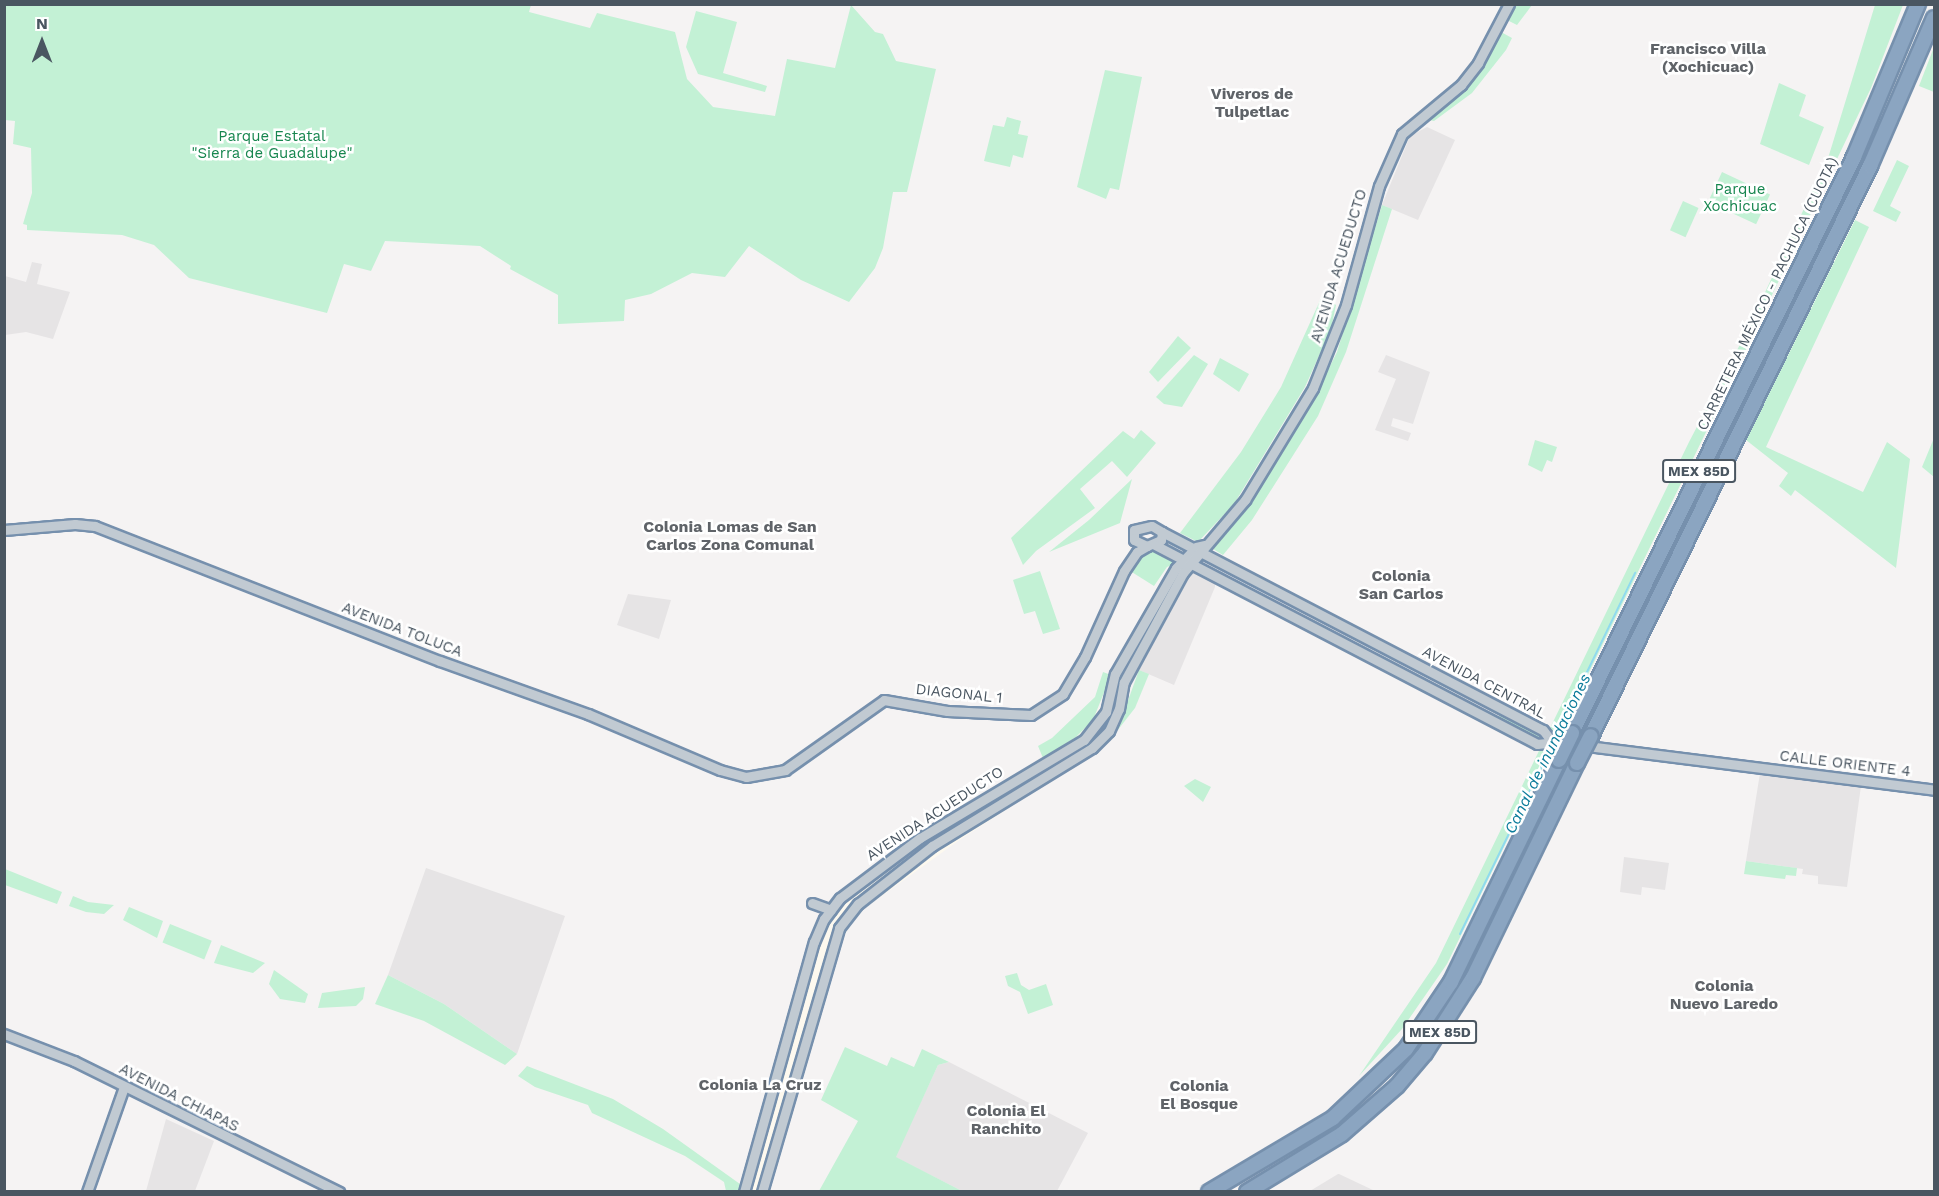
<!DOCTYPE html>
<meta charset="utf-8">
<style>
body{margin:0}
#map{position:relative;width:1939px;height:1196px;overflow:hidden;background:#f5f3f3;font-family:"Work Sans",sans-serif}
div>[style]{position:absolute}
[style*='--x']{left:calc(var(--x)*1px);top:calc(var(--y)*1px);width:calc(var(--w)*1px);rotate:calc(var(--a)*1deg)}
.commercial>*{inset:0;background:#fdf9ef}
.education>*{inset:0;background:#e6e4e5}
.green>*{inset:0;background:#c3f1d5;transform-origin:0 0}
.stream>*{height:2px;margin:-1px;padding:0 1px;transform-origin:1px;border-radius:1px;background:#90daee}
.roads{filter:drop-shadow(2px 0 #7690ad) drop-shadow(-2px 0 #7690ad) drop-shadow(0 2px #7690ad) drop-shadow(0 -2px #7690ad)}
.tertiary>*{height:9px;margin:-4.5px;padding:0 4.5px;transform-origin:4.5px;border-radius:4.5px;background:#c1cad2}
.motorway>*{height:14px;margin:-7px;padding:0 7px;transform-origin:7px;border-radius:7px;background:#8ba5c1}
.bridges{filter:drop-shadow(2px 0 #7690ad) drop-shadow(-2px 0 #7690ad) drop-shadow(0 2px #7690ad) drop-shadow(0 -2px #7690ad)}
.motorway-bridge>*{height:14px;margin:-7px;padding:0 7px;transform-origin:7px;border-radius:7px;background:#8ba5c1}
span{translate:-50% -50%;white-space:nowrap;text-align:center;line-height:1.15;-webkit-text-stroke:5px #fff;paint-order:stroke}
.shield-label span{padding:2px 4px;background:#fff;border:2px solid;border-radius:4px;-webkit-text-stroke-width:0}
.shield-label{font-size:14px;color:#4a5661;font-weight:700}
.park-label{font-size:15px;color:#17864f}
.street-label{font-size:15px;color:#4a5661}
.neighbourhood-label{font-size:16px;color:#5f6368;font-weight:700}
.water-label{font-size:16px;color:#0c7c9b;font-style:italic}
.frame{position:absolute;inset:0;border:6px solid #4a5661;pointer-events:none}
.north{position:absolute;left:12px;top:12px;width:60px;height:60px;-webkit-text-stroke:4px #fff;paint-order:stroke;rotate:0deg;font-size:16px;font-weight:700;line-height:24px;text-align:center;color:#4a5661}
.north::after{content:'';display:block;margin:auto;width:21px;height:27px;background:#4a5661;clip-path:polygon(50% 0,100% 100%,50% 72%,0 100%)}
</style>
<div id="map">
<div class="commercial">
<i style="clip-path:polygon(1157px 587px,1175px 597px,1136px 671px,1117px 731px,1098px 750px,958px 841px,865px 908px,850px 926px,836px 951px,769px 1191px,738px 1192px,807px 946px,821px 915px,906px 844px,1076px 737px,1102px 705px,1111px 675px)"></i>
</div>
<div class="education">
<i style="clip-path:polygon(1427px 127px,1455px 140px,1418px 220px,1382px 205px,1410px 136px)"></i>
<i style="clip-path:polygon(32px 262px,42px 264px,37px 284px,70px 292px,53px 339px,26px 332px,5px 335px,5px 276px,26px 282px)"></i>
<i style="clip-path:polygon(1386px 355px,1430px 372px,1413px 424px,1393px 418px,1391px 426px,1411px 433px,1408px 441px,1375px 430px,1396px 379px,1378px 372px)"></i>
<i style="clip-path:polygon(1192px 568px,1215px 579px,1215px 587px,1174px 685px,1139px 670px)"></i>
<i style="clip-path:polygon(628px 594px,671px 600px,659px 639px,617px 625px)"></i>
<i style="clip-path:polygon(1760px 773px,1861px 786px,1847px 887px,1818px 884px,1818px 876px,1802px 874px,1803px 869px,1746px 861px)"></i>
<i style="clip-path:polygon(1624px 857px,1669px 863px,1665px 890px,1642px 887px,1641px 895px,1620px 892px)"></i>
<i style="clip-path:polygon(426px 868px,565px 916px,517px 1054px,444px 1004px,388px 975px)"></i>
<i style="clip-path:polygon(949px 1062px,1088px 1133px,1057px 1191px,962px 1191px,895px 1157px,938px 1065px)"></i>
<i style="clip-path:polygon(166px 1119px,214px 1141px,195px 1191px,146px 1191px)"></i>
<i style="clip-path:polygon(1338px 1174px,1339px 1174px,1375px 1191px,1310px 1191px)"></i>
</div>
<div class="green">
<i style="clip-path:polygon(531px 5px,529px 12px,590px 28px,597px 13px,675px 32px,687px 79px,713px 107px,775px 116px,787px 59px,835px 68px,851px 5px,875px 32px,883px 34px,896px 61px,936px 69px,907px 192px,893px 192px,883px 248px,875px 268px,849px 302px,801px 280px,749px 246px,725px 277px,692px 273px,651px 294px,625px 300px,624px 321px,558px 324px,558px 295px,510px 269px,511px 266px,480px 246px,385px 241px,371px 271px,344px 264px,327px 313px,189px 278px,154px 245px,122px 235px,27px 230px,27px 225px,23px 224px,32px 193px,31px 148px,13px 144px,15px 121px,5px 120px,5px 5px)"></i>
<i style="clip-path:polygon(1517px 5px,1532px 5px,1517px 25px,1507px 20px)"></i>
<i style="clip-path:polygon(1875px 5px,1903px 5px,1871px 88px,1726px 391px,1447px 964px,1402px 1029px,1359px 1076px,1436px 963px,1689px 442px,1747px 331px,1829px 155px)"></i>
<i style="clip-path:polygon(696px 11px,737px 22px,723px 73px,767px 86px,765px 92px,698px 74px,686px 47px)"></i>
<i style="clip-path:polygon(1501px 32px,1512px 38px,1506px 50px,1472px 93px,1434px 121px,1424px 119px,1464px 86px,1485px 62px)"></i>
<i style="clip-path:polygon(1934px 47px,1934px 92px,1919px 86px)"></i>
<i style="clip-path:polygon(1105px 70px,1142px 77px,1119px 190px,1110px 188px,1106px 199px,1077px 187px)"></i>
<i style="clip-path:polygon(1779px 83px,1806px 95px,1799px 116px,1824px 127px,1809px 165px,1760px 144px)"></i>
<i style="clip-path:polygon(1007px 117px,1021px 121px,1018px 134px,1028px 136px,1023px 158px,1013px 155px,1010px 167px,984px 161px,993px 125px,1004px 127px)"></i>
<i style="clip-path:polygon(1897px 160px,1909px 166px,1890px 206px,1901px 212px,1896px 222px,1873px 211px)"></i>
<i style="left:1722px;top:172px;width:53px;height:33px;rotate:25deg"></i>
<i style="left:1683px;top:201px;width:17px;height:32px;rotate:24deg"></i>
<i style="clip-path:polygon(1382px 205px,1392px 209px,1346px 352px,1318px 416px,1252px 520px,1223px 555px,1213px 549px,1251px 504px,1311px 404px,1337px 352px)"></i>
<i style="clip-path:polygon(1855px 220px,1869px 227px,1766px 447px,1863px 492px,1887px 442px,1910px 459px,1896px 568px,1795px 490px,1791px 496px,1779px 486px,1788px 473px,1746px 440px)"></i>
<i style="clip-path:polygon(1322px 296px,1336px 305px,1331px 329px,1305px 387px,1234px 504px,1198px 542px,1180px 533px,1241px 452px,1281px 387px)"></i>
<i style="clip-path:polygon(1178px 336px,1191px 348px,1158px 382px,1149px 372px)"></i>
<i style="clip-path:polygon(1194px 355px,1208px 364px,1182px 407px,1164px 404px,1156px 397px)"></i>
<i style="clip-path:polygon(1220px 358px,1249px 374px,1239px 392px,1213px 374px)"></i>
<i style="clip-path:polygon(1141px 430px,1156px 443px,1127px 477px,1112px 461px,1080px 489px,1095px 508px,1036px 551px,1023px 565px,1011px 538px,1123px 431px,1134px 439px)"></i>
<i style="clip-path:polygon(1934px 438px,1934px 477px,1922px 467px)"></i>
<i style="clip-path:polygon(1535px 440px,1557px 447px,1552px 462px,1547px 460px,1542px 472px,1528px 465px)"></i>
<i style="clip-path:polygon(1132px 479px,1120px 523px,1049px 552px,1089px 520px)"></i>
<i style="clip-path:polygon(1156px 551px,1179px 562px,1167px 567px,1154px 586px,1127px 569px,1136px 555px)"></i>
<i style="clip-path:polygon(1040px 571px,1060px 629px,1043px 634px,1035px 611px,1024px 614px,1013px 580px)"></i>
<i style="clip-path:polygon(1139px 670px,1149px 674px,1135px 708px,1117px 731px)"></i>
<i style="clip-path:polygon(1103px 672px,1111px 675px,1093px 720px,1076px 737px,1043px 758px,1038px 746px,1052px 738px,1095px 697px)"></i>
<i style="clip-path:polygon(1501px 714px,1539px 734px,1539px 738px,1497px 719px)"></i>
<i style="clip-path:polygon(1195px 779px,1211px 787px,1203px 802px,1184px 786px)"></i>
<i style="clip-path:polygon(1746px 861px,1797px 868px,1796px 876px,1786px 875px,1785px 879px,1744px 874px)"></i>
<i style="clip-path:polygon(5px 869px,62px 892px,57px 904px,5px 885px)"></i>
<i style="clip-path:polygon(73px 896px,88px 902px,114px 905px,104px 914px,86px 912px,69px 906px)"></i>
<i style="clip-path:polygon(129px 907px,163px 921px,157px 938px,123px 920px)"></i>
<i style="left:170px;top:924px;width:45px;height:20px;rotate:22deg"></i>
<i style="clip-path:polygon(221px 945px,265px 963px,253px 973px,214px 963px)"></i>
<i style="clip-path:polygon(274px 970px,308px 994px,305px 1003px,280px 999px,269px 984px)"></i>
<i style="clip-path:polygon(1017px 973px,1021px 985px,1029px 990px,1046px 984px,1053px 1005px,1028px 1014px,1020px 992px,1008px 986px,1005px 976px)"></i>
<i style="clip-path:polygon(388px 975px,444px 1004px,517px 1054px,505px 1065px,424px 1021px,375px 1004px)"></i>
<i style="clip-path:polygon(365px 987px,363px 999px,356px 1006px,318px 1008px,322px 993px)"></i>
<i style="clip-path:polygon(845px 1047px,887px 1066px,891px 1057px,914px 1067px,922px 1049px,949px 1062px,938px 1065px,896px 1157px,962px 1191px,819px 1191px,858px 1121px,821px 1100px)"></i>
<i style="clip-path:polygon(527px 1066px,613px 1099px,663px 1129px,740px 1184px,738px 1191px,726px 1191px,724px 1182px,685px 1156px,592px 1113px,588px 1105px,535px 1087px,518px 1076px)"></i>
</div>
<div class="stream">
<i style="--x:1554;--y:740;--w:186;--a:-64.1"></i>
<i style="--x:1460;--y:934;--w:210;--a:-64"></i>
</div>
<div class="roads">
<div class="tertiary">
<i style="--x:1152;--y:526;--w:12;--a:31"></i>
<i style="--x:1162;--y:532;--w:8;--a:97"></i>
<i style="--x:1161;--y:540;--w:15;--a:157"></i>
<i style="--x:1147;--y:546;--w:14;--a:-155"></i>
<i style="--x:1134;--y:540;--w:10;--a:-90"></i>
<i style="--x:1134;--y:530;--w:18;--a:-13"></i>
<i style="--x:4;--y:530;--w:71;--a:-4.8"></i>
<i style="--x:75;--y:524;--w:20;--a:6"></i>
<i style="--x:95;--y:526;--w:370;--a:21.4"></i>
<i style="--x:440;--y:661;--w:157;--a:19.7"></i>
<i style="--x:588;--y:714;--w:143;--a:23"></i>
<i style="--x:720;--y:770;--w:27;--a:15"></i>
<i style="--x:746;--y:777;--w:40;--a:-10"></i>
<i style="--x:785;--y:770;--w:121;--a:-35.3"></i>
<i style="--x:884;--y:700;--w:64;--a:9.9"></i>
<i style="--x:947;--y:711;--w:84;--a:2.7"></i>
<i style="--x:1031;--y:715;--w:38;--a:-33"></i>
<i style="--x:1063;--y:694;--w:43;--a:-59.3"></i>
<i style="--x:1085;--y:657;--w:94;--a:-65.6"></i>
<i style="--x:1124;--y:571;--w:23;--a:-56"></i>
<i style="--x:1137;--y:552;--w:12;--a:-31"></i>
<i style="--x:1162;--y:532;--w:429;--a:27.5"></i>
<i style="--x:1543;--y:730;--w:15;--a:53"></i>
<i style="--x:1155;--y:545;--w:431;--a:27.5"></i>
<i style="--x:1537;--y:744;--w:19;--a:-6"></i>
<i style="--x:1556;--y:742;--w:381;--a:7.2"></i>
<i style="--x:812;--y:903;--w:20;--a:20"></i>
<i style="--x:4;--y:1034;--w:75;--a:21.1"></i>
<i style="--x:74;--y:1061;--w:296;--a:26.3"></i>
<i style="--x:87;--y:1192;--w:111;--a:-70.6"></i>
<i style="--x:744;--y:1192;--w:260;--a:-74.4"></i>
<i style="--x:814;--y:942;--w:25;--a:-67"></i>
<i style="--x:824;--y:919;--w:26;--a:-53"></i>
<i style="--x:840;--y:898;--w:100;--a:-36.9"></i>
<i style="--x:920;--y:838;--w:191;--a:-30.9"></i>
<i style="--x:1084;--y:740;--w:36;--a:-52"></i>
<i style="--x:1106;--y:712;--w:39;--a:-77"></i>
<i style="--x:1115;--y:674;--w:122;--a:-60.1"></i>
<i style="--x:1176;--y:568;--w:29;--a:-46"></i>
<i style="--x:1196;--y:547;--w:9;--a:-13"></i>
<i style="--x:762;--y:1192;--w:275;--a:-73.7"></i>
<i style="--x:839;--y:928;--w:31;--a:-52"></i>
<i style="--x:858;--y:904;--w:94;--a:-38.1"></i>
<i style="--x:932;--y:846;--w:188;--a:-31.5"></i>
<i style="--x:1092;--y:748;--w:24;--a:-45"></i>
<i style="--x:1109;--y:731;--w:24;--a:-66"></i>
<i style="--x:1119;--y:709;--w:27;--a:-80"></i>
<i style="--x:1124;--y:682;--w:124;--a:-61.6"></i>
<i style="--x:1183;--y:573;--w:96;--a:-49.7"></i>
<i style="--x:1245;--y:500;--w:131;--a:-58.7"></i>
<i style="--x:1313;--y:388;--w:89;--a:-68.3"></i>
<i style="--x:1346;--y:305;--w:123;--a:-74.5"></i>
<i style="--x:1379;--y:186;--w:57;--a:-66.1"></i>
<i style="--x:1402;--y:134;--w:77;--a:-39.7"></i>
<i style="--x:1461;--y:85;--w:28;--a:-52"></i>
<i style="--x:1478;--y:63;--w:67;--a:-62.3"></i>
</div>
<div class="motorway">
<i style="--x:1572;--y:733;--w:641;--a:-63.91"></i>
<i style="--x:1854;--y:157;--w:166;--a:-67.3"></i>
<i style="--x:1591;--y:736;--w:635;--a:-63.92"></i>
<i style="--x:1870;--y:166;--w:161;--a:-66.6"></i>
<i style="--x:1209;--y:1192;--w:144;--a:-30.8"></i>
<i style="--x:1333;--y:1118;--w:100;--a:-43.4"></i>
<i style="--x:1406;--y:1049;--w:81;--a:-56.1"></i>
<i style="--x:1451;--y:982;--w:247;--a:-64.1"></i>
<i style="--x:1247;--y:1192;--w:111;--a:-31.4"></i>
<i style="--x:1342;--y:1134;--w:73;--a:-41.1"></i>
<i style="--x:1397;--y:1086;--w:43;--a:-49.7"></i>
<i style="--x:1425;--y:1053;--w:89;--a:-57.4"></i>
<i style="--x:1473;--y:978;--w:239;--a:-64.2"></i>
</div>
</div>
<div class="bridges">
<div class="motorway-bridge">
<i style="--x:1559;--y:760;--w:30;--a:-64"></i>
<i style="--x:1577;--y:763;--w:30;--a:-63"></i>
</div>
</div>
<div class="shield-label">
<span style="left:1699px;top:471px">MEX 85D</span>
<span style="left:1440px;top:1032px">MEX 85D</span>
</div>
<div class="park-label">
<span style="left:272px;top:145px">Parque Estatal<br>"Sierra de Guadalupe"</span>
<span style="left:1740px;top:198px">Parque<br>Xochicuac</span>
</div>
<div class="street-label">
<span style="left:1339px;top:266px;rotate:-73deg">AVENIDA ACUEDUCTO</span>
<span style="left:1768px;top:294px;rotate:-64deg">CARRETERA MÉXICO - PACHUCA (CUOTA)</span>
<span style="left:402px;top:630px;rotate:21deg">AVENIDA TOLUCA</span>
<span style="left:1484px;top:683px;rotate:28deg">AVENIDA CENTRAL</span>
<span style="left:959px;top:694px;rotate:6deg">DIAGONAL 1</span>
<span style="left:1845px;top:764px;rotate:7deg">CALLE ORIENTE 4</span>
<span style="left:935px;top:814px;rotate:-33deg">AVENIDA ACUEDUCTO</span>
<span style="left:179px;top:1098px;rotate:27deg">AVENIDA CHIAPAS</span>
</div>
<div class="neighbourhood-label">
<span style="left:1708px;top:58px">Francisco Villa<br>(Xochicuac)</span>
<span style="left:1252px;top:103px">Viveros de<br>Tulpetlac</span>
<span style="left:730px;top:536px">Colonia Lomas de San<br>Carlos Zona Comunal</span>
<span style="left:1401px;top:585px">Colonia<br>San Carlos</span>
<span style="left:1724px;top:995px">Colonia<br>Nuevo Laredo</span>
<span style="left:760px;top:1085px">Colonia La Cruz</span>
<span style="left:1199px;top:1095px">Colonia<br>El Bosque</span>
<span style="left:1006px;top:1120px">Colonia El<br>Ranchito</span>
</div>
<div class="water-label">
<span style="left:1548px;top:754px;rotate:-64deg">Canal de inundaciones</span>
</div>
<div class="frame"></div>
<div class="north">N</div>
</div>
